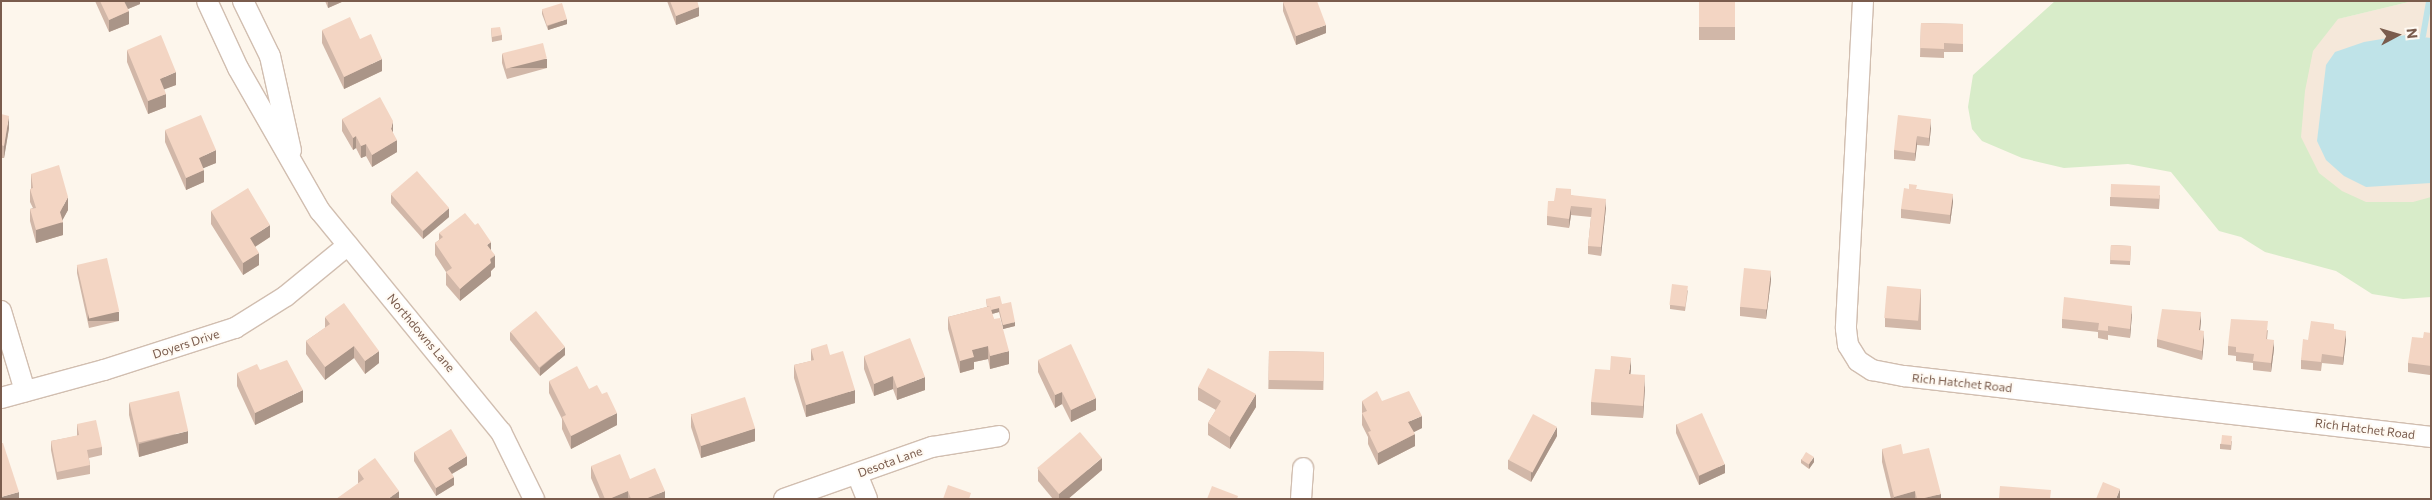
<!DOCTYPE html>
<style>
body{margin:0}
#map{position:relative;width:2432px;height:500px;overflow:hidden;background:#fdf6ec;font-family:Commissioner,sans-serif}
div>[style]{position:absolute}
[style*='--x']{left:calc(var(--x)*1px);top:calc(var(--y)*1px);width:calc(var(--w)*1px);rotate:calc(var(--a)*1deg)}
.residential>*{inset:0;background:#f5e8da}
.green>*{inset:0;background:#d8ecc9}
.water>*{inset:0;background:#bfe3e8}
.stream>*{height:5.5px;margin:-2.75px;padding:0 2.75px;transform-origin:2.75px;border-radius:2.75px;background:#bfe3e8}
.roads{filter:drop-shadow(1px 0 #d1beb0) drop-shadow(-1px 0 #d1beb0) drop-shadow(0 1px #d1beb0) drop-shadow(0 -1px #d1beb0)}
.minor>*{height:20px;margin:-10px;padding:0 10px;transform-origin:10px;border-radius:10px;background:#fff}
.wall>*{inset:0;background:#d1b7a8;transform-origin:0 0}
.shaded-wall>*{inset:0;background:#aa9588;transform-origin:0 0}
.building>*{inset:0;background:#f3d5c3;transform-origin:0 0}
span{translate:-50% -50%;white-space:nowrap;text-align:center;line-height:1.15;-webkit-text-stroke:4px #fffaf3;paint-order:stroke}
.street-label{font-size:12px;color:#7a5c4d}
.frame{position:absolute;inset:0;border:2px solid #7a5c4d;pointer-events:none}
.north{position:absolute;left:2372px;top:10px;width:50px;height:50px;-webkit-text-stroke:4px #fffaf3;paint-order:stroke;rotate:84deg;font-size:14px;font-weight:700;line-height:20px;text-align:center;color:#7a5c4d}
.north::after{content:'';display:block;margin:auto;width:18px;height:22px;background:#7a5c4d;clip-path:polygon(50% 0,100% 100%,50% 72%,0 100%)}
</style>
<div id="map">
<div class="residential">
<i style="clip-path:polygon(2413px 1px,2431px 1px,2431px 253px,2273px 229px,2304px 27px)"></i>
</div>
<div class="green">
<i style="clip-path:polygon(2055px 1px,2413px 1px,2338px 19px,2313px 51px,2305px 91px,2301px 137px,2319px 173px,2342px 191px,2366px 202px,2413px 202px,2431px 197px,2431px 297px,2403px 299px,2372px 294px,2336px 271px,2265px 252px,2241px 237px,2219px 231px,2171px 172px,2128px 164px,2064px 168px,2022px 158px,1982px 141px,1972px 129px,1968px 107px,1973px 75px)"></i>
</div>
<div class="water">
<i style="clip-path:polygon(2406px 35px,2431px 38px,2431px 183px,2366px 187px,2344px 176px,2326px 160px,2317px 141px,2326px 65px,2335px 52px,2364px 42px)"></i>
</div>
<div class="stream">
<i style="--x:2423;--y:36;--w:36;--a:-80"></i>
</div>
<div class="roads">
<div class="minor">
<i style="--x:207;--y:1;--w:74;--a:65.2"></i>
<i style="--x:238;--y:68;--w:165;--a:60.2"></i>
<i style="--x:320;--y:211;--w:286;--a:50.7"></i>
<i style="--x:501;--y:432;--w:75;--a:63.8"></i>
<i style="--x:243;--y:1;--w:61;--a:63.9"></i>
<i style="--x:270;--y:56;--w:97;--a:77.5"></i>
<i style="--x:1863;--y:1;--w:328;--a:93"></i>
<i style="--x:1846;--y:329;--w:16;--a:83"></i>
<i style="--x:1848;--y:345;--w:19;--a:58"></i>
<i style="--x:1858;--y:361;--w:17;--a:33"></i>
<i style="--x:1872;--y:370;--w:33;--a:11"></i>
<i style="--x:1904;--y:376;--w:531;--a:6.6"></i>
<i style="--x:1;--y:311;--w:84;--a:73.3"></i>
<i style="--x:1;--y:398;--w:107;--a:-15.2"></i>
<i style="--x:104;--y:370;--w:138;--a:-17.8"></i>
<i style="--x:235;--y:328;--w:60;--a:-32.1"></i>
<i style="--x:286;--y:296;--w:80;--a:-39.4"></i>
<i style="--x:857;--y:474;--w:27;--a:68"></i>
<i style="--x:784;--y:499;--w:157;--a:-19.4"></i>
<i style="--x:932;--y:447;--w:68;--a:-9.3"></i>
<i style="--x:1301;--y:499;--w:31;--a:-86"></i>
</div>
</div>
<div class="wall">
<i style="clip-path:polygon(95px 1px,140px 1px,140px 4px,128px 9px,129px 24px,109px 32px)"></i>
<i style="clip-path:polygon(325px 1px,344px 1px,328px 8px)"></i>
<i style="clip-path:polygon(667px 1px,697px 1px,699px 16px,676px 25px)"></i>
<i style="left:1699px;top:1px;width:36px;height:39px"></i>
<i style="clip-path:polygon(1283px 2px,1326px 33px,1296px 45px,1283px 11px)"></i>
<i style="clip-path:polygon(542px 10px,567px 24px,548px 30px,542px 14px)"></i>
<i style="clip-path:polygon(1921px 23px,1963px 24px,1963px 52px,1944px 52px,1944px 58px,1920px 57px)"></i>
<i style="clip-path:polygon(491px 28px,502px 35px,502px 40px,492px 42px)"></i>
<i style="clip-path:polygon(322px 30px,382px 71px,344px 89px,322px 43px)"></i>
<i style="clip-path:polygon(127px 50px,176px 85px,164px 89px,166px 107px,148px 114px,127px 62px)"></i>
<i style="clip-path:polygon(502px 54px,547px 68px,507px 79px,502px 63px)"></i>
<i style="clip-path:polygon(1px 114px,9px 128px,4px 158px,1px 158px)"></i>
<i style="clip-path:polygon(342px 119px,393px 133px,397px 152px,372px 167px,366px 156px,361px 158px,356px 148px,353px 150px,342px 131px)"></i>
<i style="clip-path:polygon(1931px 128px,1929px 146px,1917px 145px,1915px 161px,1894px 159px,1894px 150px)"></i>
<i style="clip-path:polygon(165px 130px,216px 163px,203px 168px,204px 182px,186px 190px,165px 142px)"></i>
<i style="clip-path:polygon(31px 174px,68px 210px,62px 220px,63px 235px,36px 243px,30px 221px,30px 209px,33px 208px,30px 202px,30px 189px,31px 189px)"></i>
<i style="clip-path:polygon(1917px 189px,1953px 202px,1950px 224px,1901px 218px,1901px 209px)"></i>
<i style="clip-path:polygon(391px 194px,449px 217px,423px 239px,391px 203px)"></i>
<i style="clip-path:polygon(1571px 195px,1606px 207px,1601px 256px,1588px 254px,1588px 246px,1591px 217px,1571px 215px,1569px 228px,1547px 225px,1547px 216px,1554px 201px)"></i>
<i style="clip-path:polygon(2160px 195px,2159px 209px,2110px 206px,2110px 197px)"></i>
<i style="clip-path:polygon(211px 211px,270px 237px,255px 247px,259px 265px,243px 275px,211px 224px)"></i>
<i style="clip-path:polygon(439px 233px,491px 250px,495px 267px,491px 271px,491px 276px,460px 301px,446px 285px,446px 272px,435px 255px,435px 243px,439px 240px)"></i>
<i style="left:2111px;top:245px;width:20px;height:19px;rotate:3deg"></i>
<i style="clip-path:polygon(77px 265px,119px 321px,89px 328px,77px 273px)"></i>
<i style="clip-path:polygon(1771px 280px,1766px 319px,1740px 316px,1740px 307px)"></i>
<i style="clip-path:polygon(1921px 289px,1921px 330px,1885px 327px,1885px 318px)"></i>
<i style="clip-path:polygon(1688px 290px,1685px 311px,1670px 309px,1670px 305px)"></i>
<i style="clip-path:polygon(986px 299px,1002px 304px,1015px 326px,1003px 329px,999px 312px,992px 314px,1009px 364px,990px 369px,988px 359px,974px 362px,974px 369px,960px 373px,948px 329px,948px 317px,987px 307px)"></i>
<i style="clip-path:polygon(2132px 314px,2130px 338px,2108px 335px,2108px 340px,2098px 338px,2098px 332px,2062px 328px,2062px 319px)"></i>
<i style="clip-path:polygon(325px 317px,379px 363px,365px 374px,354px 358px,325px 380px,306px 354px,306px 341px,325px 328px)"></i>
<i style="clip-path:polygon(2201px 321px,2200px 331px,2204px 340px,2202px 360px,2157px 347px,2157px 339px)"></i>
<i style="clip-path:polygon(2334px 329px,2346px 340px,2343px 365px,2322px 363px,2321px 371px,2301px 369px,2301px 360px,2308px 340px)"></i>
<i style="clip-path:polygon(2268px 330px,2267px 339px,2274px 349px,2271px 372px,2253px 370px,2253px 363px,2236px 361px,2236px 356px,2228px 355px,2228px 346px)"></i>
<i style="clip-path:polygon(510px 332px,565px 355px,540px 376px,510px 340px)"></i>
<i style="clip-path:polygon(2431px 333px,2431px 381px,2430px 381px,2430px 375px,2408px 372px,2408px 363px,2423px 338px)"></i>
<i style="clip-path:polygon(811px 349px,830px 355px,855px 403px,806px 417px,794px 378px,794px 365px,811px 361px)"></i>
<i style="left:1269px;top:351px;width:55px;height:38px;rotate:1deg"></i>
<i style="clip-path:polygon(864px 356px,925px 390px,897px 400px,893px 389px,874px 396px,864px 369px)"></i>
<i style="clip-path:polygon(1038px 360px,1096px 410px,1071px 422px,1062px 404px,1055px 408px,1038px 372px)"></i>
<i style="clip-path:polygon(1610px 370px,1631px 370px,1630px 374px,1645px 387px,1643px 418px,1591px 415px,1591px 402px)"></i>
<i style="clip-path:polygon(237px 373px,303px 402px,255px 425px,237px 386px)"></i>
<i style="clip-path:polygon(549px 381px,589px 389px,617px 425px,571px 449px,562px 429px,562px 419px,549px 393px)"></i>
<i style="clip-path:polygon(1198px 387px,1256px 407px,1230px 449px,1208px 435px,1208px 423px,1216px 410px,1198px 400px)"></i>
<i style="clip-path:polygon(1362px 401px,1382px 401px,1422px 428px,1414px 432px,1415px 446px,1378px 465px,1368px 444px,1368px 437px,1362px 425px)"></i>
<i style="clip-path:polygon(129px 403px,188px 443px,139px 457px,129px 415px)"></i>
<i style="clip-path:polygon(691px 414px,755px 441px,701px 458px,691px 427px)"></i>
<i style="clip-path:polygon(77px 424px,102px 447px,102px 455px,89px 458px,90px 465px,90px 474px,57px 480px,51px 450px,51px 441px,77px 436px)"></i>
<i style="clip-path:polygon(1676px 424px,1725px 473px,1699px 485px,1676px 433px)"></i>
<i style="clip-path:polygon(1557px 436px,1531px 482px,1508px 469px,1508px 460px)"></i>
<i style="clip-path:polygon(2232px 441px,2231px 450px,2220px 449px,2220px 444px)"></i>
<i style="clip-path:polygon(1882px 449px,1903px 454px,1941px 499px,1891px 499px,1882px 462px)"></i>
<i style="clip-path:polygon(414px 452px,467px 465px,452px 474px,454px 485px,436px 496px,414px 461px)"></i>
<i style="clip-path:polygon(1801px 459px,1814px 462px,1809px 469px,1801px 463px)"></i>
<i style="clip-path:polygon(591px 466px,630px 479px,665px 499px,600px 499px,591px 478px)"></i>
<i style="clip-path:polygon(1038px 469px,1102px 470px,1068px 499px,1053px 499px,1038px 481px)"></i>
<i style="clip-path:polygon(358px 470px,399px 499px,358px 483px)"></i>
</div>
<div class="shaded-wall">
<i style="clip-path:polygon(123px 1px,140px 1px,140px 4px,123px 11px)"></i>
<i style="clip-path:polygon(328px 1px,344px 1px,328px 8px)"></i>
<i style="clip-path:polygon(699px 7px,699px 16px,676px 25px,676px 16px)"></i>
<i style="clip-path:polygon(129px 11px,129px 24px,109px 32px,109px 20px)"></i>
<i style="clip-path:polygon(567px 19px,567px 24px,548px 30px,548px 26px)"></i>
<i style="clip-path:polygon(1326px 25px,1326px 33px,1296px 45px,1296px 36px)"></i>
<i style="clip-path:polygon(382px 59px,382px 71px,344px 89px,344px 77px)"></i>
<i style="left:547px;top:59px;width:9px;height:41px;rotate:90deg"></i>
<i style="clip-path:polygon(176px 72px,176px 85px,160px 91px,160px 79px)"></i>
<i style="clip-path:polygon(166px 94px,166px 107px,148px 114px,148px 101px)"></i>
<i style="clip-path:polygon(9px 116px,9px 128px,4px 158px,4px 146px)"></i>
<i style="clip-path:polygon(1931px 119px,1931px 128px,1929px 146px,1929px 138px)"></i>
<i style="clip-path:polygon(393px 121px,393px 133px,391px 129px)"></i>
<i style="clip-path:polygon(356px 136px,356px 148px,353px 150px,353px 138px)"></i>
<i style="clip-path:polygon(1917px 136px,1917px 145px,1915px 161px,1915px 153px)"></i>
<i style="clip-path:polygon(397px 140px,397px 152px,372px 167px,372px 155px)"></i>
<i style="clip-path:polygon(366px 144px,366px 156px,361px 158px,361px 146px)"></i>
<i style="clip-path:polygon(216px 150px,216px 163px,199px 170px,199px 158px)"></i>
<i style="clip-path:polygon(204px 170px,204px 182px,186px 190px,186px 178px)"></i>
<i style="clip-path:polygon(1953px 194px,1953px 202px,1950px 224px,1950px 215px)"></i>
<i style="clip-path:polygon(68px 197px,68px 210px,61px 223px,63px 222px,63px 235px,36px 243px,36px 230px,60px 212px)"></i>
<i style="clip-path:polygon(1606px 199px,1606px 207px,1601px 256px,1601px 247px)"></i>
<i style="clip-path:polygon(1571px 206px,1571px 215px,1569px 228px,1569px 219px)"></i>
<i style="clip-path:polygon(449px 208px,449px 217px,423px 239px,423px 231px)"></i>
<i style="clip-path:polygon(270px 225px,270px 237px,250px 250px,250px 238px)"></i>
<i style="clip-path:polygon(491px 242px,491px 255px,487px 245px)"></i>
<i style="clip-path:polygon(259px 253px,259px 265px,243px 275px,243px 263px)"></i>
<i style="clip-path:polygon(495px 255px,495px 267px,491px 271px,491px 276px,460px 301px,460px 289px)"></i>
<i style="clip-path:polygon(1771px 271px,1771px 280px,1766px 319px,1766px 310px)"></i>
<i style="clip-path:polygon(2132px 306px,2132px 314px,2130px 338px,2130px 329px)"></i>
<i style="clip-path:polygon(999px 308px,999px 312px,988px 315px,988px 310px)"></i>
<i style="left:119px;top:312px;width:9px;height:31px;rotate:90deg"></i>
<i style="clip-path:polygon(2201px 312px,2201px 321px,2199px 339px,2199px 330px)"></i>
<i style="clip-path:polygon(1015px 322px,1015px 326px,1003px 329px,1003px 325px)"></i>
<i style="clip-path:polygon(2204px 331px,2204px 340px,2202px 360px,2202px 351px)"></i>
<i style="clip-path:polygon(2346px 331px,2346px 340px,2343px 365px,2343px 357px)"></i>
<i style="clip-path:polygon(2274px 340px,2274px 349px,2271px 372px,2271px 363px)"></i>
<i style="clip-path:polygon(354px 346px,354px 358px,325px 380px,325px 367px)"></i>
<i style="clip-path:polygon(988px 346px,988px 359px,974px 362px,974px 369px,960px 373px,960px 361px,972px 350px)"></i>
<i style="clip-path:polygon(565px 347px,565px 355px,540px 376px,540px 368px)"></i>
<i style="clip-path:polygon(379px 351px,379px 363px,365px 374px,365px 361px)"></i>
<i style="clip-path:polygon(1009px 351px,1009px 364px,990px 369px,990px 356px)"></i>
<i style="clip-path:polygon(1631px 358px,1631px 370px,1629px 386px,1629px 374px)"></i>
<i style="clip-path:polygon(1645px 375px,1645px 387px,1643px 418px,1643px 406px)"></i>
<i style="clip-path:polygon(893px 376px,893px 389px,874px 396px,874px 384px)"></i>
<i style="clip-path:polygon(925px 377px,925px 390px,897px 400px,897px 388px)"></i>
<i style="clip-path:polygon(303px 390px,303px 402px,255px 425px,255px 413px)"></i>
<i style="clip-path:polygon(855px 390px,855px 403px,806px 417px,806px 405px)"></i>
<i style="clip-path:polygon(1062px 392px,1062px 404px,1055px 408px,1055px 395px)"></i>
<i style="clip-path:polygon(1256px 394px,1256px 407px,1230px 449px,1230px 437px)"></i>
<i style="clip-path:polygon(1096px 398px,1096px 410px,1071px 422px,1071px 410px)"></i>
<i style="clip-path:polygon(617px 413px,617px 425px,571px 449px,571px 436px)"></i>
<i style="clip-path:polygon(1422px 416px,1422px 428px,1408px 435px,1408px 422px)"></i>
<i style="clip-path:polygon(1557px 427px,1557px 436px,1531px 482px,1531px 473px)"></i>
<i style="clip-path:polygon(755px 428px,755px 441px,701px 458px,701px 446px)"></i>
<i style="clip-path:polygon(188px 431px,188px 443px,139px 457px,139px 444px)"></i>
<i style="clip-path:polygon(1415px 434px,1415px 446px,1378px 465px,1378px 453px)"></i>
<i style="clip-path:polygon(467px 456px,467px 465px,448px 476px,448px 468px)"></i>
<i style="clip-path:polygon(1814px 457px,1814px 462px,1809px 469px,1809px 464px)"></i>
<i style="clip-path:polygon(1102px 458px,1102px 470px,1068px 499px,1059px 499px,1059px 494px)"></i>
<i style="clip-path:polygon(1725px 464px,1725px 473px,1699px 485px,1699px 476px)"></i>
<i style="clip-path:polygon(454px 477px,454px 485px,436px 496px,436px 488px)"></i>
<i style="clip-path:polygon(2120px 489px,2120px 499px,2116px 499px)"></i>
<i style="clip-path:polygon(399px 491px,399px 499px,388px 499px)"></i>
<i style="clip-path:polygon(628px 491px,628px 499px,609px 499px)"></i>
<i style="clip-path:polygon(665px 491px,665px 499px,645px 499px)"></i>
<i style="clip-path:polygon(1915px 491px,1915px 499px,1894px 499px,1894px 497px)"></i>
<i style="clip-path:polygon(19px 492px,19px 499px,1px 499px,1px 497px)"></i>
<i style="clip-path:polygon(1941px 494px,1941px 499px,1920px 499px)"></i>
</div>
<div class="building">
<i style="clip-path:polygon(100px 1px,124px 1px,129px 11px,109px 20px)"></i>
<i style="clip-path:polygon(670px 1px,697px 1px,699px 7px,676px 16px)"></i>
<i style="clip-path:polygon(1286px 1px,1317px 1px,1326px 25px,1296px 36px,1283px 2px)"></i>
<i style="left:1699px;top:1px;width:36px;height:26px"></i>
<i style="left:562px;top:3px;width:17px;height:21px;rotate:73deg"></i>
<i style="clip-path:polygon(350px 17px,360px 39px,371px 34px,382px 59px,344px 77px,322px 30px)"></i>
<i style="clip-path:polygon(1921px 23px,1963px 24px,1963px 44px,1944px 43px,1944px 49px,1920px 48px)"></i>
<i style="clip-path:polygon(500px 27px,502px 35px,492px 37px,491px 28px)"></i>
<i style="clip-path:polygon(161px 35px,176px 72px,160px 79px,166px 94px,148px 101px,127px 50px)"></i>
<i style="left:543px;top:43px;width:16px;height:42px;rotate:76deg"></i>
<i style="clip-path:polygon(380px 97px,393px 121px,391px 129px,397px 140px,372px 155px,366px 144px,361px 146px,356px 136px,353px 138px,342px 119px)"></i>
<i style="clip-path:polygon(1px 114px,9px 116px,4px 146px,1px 145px)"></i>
<i style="clip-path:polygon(201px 115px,216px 150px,199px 158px,204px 170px,186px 178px,165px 130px)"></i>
<i style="clip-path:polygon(1898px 115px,1931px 119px,1929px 138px,1917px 136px,1915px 153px,1894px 150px)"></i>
<i style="clip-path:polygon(59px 165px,68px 197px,60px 212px,63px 222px,36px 230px,30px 209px,36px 208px,30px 189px,33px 188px,31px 174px)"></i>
<i style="left:417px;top:171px;width:49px;height:35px;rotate:49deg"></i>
<i style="clip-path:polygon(1909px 184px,1917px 185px,1916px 189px,1953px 194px,1950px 215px,1901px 209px,1904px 188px,1909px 189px)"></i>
<i style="left:2111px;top:184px;width:49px;height:13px;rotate:2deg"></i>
<i style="clip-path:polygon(248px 188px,270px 225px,250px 238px,259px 253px,243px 263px,211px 211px)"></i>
<i style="clip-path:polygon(1556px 188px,1571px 189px,1571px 195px,1606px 199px,1601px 247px,1588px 246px,1592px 208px,1571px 206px,1569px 219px,1547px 216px,1548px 201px,1554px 201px)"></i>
<i style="clip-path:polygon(465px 213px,475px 225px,478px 223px,491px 242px,487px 245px,495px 255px,490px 259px,491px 263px,460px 289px,446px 272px,452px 268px,435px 243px,443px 237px,439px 233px)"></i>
<i style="left:2111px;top:245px;width:20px;height:15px;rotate:3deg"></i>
<i style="left:107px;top:258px;width:55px;height:31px;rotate:77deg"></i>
<i style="left:1744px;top:268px;width:27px;height:39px;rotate:6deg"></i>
<i style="left:1672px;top:284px;width:16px;height:21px;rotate:7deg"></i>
<i style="left:1887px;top:286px;width:34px;height:32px;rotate:5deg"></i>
<i style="clip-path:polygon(1000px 296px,1002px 304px,1011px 302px,1015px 322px,1003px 325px,999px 308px,991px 310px,990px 306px,987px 306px,986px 299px)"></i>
<i style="clip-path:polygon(2064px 297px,2132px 306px,2130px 329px,2108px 326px,2108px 331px,2098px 330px,2099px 323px,2062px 319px)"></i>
<i style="clip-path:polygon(344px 303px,379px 351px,365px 361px,354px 346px,325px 367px,306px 341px,330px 324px,325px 317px)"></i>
<i style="clip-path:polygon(990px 306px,994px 319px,1000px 318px,1009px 351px,990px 356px,988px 346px,972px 350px,974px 357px,960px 361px,948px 317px)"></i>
<i style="clip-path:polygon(2162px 309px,2201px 312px,2199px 330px,2204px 331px,2202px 351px,2157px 339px)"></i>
<i style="left:536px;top:311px;width:46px;height:33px;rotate:51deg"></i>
<i style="clip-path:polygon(2231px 319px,2268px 321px,2266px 339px,2274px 340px,2271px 363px,2253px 361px,2254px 354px,2236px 352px,2236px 347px,2228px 346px)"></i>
<i style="clip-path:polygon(2311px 321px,2334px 324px,2334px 329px,2346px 331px,2343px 357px,2322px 354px,2321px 362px,2301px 360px,2303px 339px,2308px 340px)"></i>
<i style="clip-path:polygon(2424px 332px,2431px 333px,2431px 366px,2408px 363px,2412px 337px,2423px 338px)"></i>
<i style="clip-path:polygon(910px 338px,925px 377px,897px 388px,893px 376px,874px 384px,864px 356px)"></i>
<i style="clip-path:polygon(827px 344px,830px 355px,843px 351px,855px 390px,806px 405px,794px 365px,814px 360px,811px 349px)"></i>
<i style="clip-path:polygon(1071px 344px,1096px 398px,1071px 410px,1062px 392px,1055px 395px,1038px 360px)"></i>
<i style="left:1269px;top:351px;width:55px;height:29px;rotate:1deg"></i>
<i style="clip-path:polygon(1611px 356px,1631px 358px,1629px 374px,1645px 375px,1643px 406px,1591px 402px,1595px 369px,1610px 370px)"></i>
<i style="clip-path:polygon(287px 360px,303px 390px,255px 413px,237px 373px,257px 364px,260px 370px)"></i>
<i style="clip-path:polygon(577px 366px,589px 389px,597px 385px,602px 394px,607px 392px,617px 413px,571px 436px,562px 417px,566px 415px,549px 381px)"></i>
<i style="clip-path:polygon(1208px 368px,1256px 394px,1230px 437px,1208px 423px,1221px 401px,1198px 387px)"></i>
<i style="left:179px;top:391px;width:41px;height:51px;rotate:77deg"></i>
<i style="clip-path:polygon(1377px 391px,1382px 401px,1409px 391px,1422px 416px,1408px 422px,1415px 434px,1378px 453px,1368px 432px,1371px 431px,1362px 413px,1367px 411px,1362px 401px)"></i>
<i style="left:745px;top:397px;width:33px;height:57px;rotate:72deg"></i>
<i style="left:1702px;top:413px;width:56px;height:28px;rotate:66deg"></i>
<i style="left:1533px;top:414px;width:27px;height:52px;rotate:28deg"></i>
<i style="clip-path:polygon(96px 420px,102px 447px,87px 450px,90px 465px,57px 472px,51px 441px,79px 435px,77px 424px)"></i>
<i style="clip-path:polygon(451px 429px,467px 456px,448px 468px,454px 477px,436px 488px,414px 452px)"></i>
<i style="left:1080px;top:432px;width:34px;height:56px;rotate:50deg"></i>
<i style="left:2222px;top:435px;width:10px;height:9px;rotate:6deg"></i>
<i style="clip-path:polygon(1px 443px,3px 443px,19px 492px,1px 497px)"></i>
<i style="clip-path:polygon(1901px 444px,1903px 454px,1929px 448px,1941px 494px,1920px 499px,1917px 499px,1915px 491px,1894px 497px,1882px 449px)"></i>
<i style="left:1806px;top:452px;width:9px;height:9px;rotate:32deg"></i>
<i style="clip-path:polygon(620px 454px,630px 479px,655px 468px,665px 491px,645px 499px,631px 499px,628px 491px,609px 499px,605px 499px,591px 466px)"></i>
<i style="clip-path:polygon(375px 458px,399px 491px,388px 499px,336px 499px,364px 479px,358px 470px)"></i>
<i style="clip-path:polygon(2103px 482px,2120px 489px,2116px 499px,2096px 499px)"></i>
<i style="clip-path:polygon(948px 485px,971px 493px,969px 499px,943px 499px)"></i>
<i style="clip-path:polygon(1212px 486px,1238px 496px,1237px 499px,1207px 499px)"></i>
<i style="clip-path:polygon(2000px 486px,2051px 490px,2050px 499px,1999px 499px)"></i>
</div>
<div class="street-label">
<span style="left:421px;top:333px;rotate:50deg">Northdowns Lane</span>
<span style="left:186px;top:344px;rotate:-18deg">Doyers Drive</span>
<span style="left:1962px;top:383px;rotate:6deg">Rich Hatchet Road</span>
<span style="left:2365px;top:429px;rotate:7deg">Rich Hatchet Road</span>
<span style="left:890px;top:462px;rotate:-20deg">Desota Lane</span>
</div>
<div class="frame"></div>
<div class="north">N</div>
</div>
